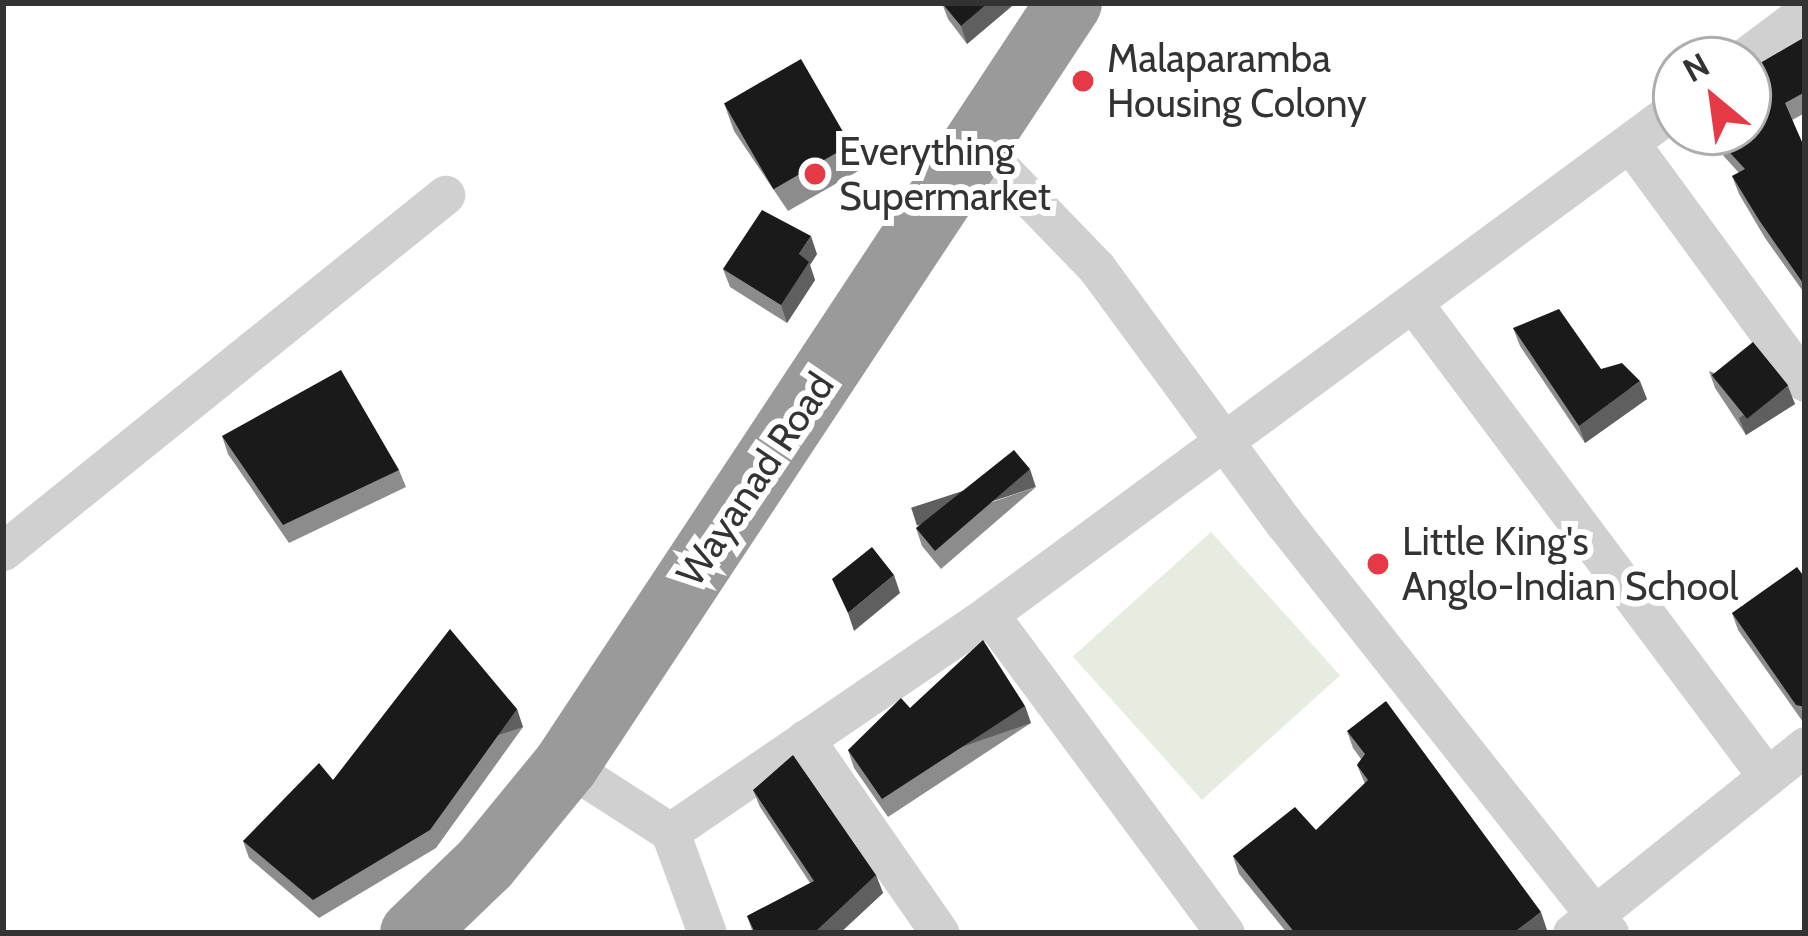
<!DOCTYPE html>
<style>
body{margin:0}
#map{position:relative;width:1808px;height:936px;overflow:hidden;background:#fff;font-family:Cabin,sans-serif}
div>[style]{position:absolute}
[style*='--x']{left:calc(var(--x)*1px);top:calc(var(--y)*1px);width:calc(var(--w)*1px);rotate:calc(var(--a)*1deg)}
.green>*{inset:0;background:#e6ecdf;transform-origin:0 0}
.street>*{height:39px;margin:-19.5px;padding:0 19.5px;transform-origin:19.5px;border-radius:19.5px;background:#d0d0d0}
.highway>*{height:66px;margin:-33px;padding:0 33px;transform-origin:33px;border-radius:33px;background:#9a9a9a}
.wall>*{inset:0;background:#8c8c8c}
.shaded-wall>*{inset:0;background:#5f5f5f;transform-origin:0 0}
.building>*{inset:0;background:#1a1a1a;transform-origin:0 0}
.dots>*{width:33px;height:33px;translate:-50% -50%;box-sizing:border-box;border:6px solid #fff;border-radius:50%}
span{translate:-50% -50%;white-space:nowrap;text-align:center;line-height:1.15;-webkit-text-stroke:12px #fff;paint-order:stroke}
.poi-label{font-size:39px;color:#333}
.left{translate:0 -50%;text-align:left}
.street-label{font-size:39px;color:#333}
.frame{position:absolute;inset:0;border:6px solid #333;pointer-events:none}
.north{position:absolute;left:1652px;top:36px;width:120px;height:120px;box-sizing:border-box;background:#fff;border:3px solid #adadad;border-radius:50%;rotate:331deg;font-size:33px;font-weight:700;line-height:48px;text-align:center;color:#333}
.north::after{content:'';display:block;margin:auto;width:42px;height:54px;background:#e63946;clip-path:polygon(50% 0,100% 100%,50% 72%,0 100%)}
</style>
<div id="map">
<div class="green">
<i style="left:1211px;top:532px;width:193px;height:186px;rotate:48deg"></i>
</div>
<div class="street">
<i style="--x:1741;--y:60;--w:80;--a:-36.9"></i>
<i style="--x:1630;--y:143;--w:296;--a:53.8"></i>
<i style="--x:978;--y:145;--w:170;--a:46"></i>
<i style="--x:1096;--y:267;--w:319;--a:53.7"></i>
<i style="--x:1285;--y:524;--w:522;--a:51.61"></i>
<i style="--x:1413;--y:303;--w:589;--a:53.21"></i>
<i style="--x:3;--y:551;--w:568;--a:-38.85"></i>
<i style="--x:989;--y:614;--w:397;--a:53.5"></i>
<i style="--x:805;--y:739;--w:236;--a:55.2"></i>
<i style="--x:566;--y:765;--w:124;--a:32.8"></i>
<i style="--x:670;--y:832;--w:386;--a:-34.3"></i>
<i style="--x:989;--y:614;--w:853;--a:-36.37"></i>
<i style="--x:670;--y:832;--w:108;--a:69.9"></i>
<i style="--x:1572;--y:933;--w:299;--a:-38.7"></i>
</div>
<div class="highway">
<i style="--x:413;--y:933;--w:100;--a:-43.8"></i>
<i style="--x:485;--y:864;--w:128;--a:-50.7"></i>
<i style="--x:566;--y:765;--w:913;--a:-56.57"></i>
</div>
<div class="wall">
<i style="clip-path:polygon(942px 3px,1011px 3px,1012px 6px,967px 44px,948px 19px)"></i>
<i style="clip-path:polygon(1805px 37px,1805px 113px,1792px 120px,1805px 149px,1805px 294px,1765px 238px,1739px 194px,1732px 176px,1739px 173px,1702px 132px,1748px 132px,1752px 77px,1750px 69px)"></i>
<i style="clip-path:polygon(725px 106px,851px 145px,860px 170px,788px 211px,734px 131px)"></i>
<i style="clip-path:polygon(817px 254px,810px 265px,815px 280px,787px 323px,730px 287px,723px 269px)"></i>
<i style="clip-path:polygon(1513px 328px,1601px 369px,1647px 399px,1585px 443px,1520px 346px)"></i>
<i style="clip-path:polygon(1709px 371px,1795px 404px,1746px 435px,1715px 388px)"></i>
<i style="clip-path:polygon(222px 436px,399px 470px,406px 487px,289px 543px,228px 454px)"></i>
<i style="clip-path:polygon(1036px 487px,941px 569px,922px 546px,916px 528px)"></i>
<i style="clip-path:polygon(1805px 578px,1805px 723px,1803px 722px,1738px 630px,1732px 613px)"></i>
<i style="clip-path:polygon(1025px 706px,1031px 723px,888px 817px,854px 768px,848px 750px,910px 708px)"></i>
<i style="clip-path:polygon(517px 709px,523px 727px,436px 848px,319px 918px,249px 858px,243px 841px,333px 780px)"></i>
<i style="clip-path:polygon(1347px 731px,1547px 930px,1543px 933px,1287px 933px,1239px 874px,1233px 856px,1316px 830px,1365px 784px,1357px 765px,1361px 759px,1353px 748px)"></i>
<i style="clip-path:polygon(753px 790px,876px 875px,883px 893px,840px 933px,753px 933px,747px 916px,810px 883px,760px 807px)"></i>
</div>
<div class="shaded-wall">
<i style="clip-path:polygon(988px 3px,1011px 3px,1012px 6px,967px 44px,961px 26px)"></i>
<i style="clip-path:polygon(811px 236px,817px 254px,810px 265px,815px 280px,787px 323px,781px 305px,799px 254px)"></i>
<i style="clip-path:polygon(1640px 381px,1647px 399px,1585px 443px,1579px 426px)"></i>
<i style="clip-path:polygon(1788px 386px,1795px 404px,1746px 435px,1739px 418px)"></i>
<i style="left:1030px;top:469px;width:19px;height:125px;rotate:72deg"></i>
<i style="clip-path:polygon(894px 575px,900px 593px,854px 631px,848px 613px)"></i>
<i style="left:1025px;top:706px;width:18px;height:171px;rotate:71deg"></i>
<i style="left:517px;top:709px;width:19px;height:149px;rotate:72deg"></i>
<i style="clip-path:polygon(876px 875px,883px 893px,840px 933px,814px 933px)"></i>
<i style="clip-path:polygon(1541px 912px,1547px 930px,1543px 933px,1513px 933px)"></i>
</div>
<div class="building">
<i style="clip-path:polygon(942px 3px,988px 3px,961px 26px)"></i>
<i style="clip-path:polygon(1805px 37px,1805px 92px,1785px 103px,1805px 149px,1805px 286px,1759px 220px,1732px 176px,1745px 169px,1711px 132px,1748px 132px,1748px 80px,1755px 75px,1750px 69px)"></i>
<i style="left:801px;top:59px;width:99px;height:89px;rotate:60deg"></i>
<i style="clip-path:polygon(762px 210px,811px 236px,799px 254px,809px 262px,781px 305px,723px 269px)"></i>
<i style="clip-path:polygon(1559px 309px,1601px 369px,1622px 363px,1640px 381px,1579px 426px,1513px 328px)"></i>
<i style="left:1753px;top:342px;width:56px;height:53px;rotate:51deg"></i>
<i style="clip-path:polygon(341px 370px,399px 470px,283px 525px,222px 436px)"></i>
<i style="clip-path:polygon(1014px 450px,1030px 469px,935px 551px,916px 528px)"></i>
<i style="clip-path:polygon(872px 547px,894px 575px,848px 613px,832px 579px)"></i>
<i style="clip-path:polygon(1797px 567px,1805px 578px,1805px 707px,1796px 705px,1732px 613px)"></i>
<i style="clip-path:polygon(450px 629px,517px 709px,430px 830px,313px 900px,243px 841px,319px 763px,333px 780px)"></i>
<i style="clip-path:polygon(983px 640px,1025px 706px,882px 799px,848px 750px,901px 698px,910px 708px)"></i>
<i style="clip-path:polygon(1386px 701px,1541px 912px,1513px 933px,1295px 933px,1233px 856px,1295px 807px,1316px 830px,1368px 780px,1357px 765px,1365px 754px,1347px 731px)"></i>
<i style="clip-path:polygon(793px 755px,876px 875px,814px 933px,755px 933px,747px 916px,814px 881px,753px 790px)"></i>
</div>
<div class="dots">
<i style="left:1083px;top:81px;background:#e63946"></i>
<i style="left:815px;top:174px;background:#e63946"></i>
<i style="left:1378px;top:564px;background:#e63946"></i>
</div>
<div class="poi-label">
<span class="left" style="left:1107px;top:81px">Malaparamba<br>Housing Colony</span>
<span class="left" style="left:839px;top:174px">Everything<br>Supermarket</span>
<span class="left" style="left:1402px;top:564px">Little King's<br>Anglo-Indian School</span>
</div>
<div class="street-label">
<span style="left:755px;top:479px;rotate:-56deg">Wayanad Road</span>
</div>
<div class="frame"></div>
<div class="north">N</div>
</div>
